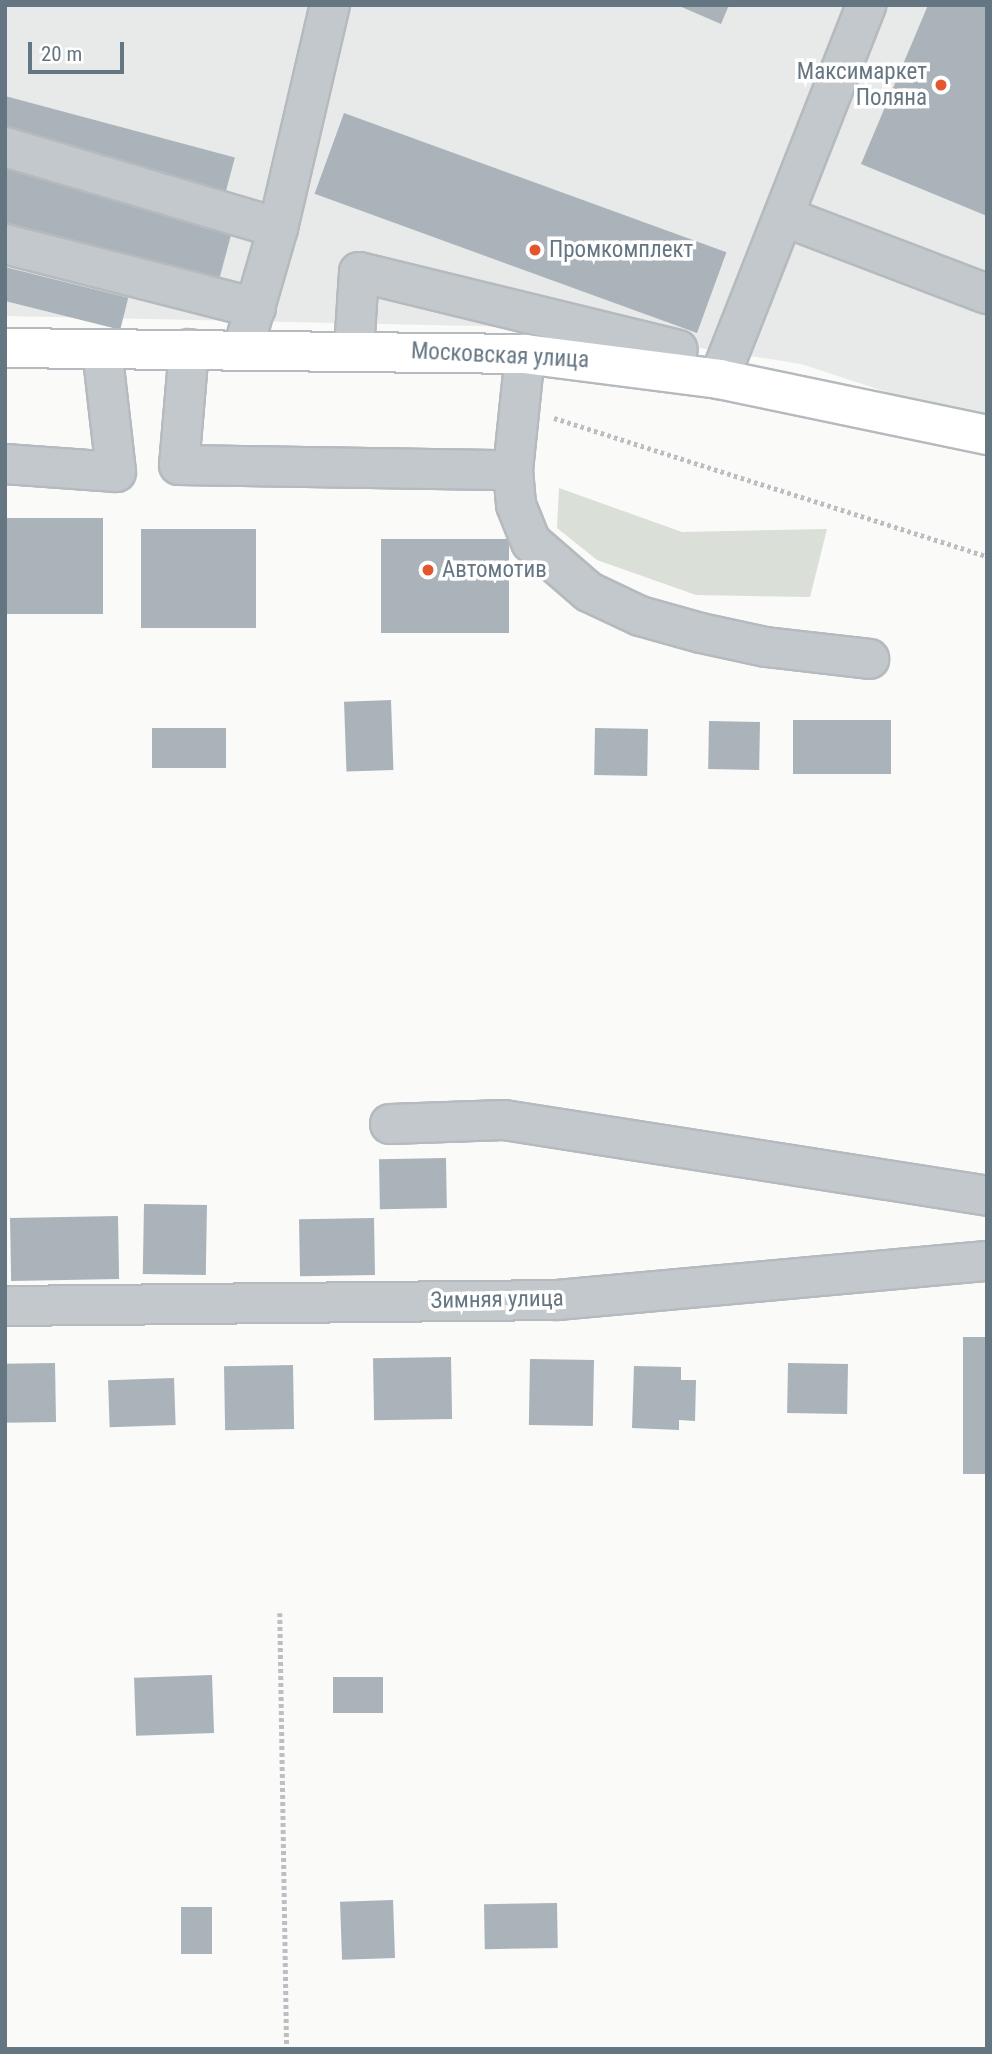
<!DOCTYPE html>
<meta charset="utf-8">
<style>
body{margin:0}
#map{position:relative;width:992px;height:2054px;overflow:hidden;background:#fafaf8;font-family:"Roboto Condensed",sans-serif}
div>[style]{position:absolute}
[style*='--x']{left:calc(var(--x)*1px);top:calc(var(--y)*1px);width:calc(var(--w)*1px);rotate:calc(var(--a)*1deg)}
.built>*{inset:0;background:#e8e9e9}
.green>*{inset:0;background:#dadfd7}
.building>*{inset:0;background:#aab3b9;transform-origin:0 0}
.path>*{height:4.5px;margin-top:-2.25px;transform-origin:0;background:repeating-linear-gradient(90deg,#bbbfc2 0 3.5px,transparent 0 7px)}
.roads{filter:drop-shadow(2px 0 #b5babe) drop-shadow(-2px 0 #b5babe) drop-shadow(0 2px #b5babe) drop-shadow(0 -2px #b5babe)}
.minor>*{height:38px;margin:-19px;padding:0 19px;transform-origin:19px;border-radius:19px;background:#c3c8cc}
.major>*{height:38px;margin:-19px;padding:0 19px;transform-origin:19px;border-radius:19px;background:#fff}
.dots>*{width:19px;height:19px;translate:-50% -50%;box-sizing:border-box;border:4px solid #fff;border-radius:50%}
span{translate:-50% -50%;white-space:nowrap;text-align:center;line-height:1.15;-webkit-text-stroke:7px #fff;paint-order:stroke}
.poi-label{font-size:23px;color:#657683}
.right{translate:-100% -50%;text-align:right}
.left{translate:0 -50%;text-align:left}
.street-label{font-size:23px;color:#657683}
.frame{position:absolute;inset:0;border:7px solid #657683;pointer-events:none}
.scale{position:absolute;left:28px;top:42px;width:96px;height:32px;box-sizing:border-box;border:4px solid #657683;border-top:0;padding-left:9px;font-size:21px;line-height:24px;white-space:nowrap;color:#657683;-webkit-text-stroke:5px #fff;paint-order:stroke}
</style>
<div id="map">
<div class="built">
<i style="clip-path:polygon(5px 5px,987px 5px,987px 425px,801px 364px,572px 328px,5px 316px)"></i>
</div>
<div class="green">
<i style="clip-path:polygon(559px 488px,682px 532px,827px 529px,810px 597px,696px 595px,597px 560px,557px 528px)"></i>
</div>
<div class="building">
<i style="clip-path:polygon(677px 5px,729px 5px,721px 24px)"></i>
<i style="clip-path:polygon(928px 5px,987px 5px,987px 216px,861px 164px)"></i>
<i style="left:5px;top:96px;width:238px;height:35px;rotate:15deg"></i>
<i style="left:344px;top:113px;width:407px;height:86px;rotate:20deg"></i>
<i style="left:5px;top:163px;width:237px;height:62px;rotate:15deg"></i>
<i style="left:5px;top:267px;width:127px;height:33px;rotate:14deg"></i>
<i style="left:5px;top:518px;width:98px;height:96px"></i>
<i style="left:141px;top:529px;width:115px;height:99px"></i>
<i style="left:381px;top:539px;width:128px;height:94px"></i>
<i style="left:391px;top:700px;width:70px;height:47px;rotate:88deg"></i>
<i style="left:891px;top:720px;width:54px;height:98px;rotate:90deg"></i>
<i style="left:709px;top:721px;width:51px;height:48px;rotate:1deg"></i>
<i style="left:152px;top:728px;width:74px;height:40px"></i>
<i style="left:595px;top:728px;width:53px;height:47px;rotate:1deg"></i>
<i style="left:446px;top:1158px;width:50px;height:67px;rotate:89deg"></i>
<i style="left:144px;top:1204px;width:63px;height:70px;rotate:1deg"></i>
<i style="left:118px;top:1216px;width:63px;height:108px;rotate:89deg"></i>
<i style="left:374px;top:1218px;width:57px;height:75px;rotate:89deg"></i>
<i style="left:963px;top:1337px;width:24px;height:137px"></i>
<i style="left:451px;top:1357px;width:62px;height:78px;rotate:89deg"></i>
<i style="left:530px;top:1359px;width:64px;height:66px;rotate:1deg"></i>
<i style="left:55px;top:1363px;width:59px;height:50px;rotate:89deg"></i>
<i style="left:788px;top:1363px;width:60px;height:50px;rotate:1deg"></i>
<i style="left:293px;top:1365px;width:64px;height:69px;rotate:89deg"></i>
<i style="clip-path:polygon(634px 1366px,681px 1367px,681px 1380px,696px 1380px,695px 1421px,679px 1420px,679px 1430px,632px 1428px)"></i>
<i style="left:174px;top:1378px;width:47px;height:66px;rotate:88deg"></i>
<i style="left:212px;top:1675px;width:58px;height:78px;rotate:88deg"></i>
<i style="left:383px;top:1677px;width:36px;height:50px;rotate:90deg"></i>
<i style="left:393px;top:1900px;width:58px;height:53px;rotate:88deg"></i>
<i style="left:557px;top:1903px;width:45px;height:73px;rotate:89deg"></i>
<i style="left:212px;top:1907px;width:47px;height:31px;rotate:90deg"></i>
</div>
<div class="path">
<i style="--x:554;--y:418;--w:454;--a:17.7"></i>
<i style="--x:280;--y:1613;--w:436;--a:89.1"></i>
</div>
<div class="roads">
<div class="minor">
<i style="--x:5;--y:147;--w:285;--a:16.5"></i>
<i style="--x:785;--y:217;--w:216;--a:20.9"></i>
<i style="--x:5;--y:244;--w:259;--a:14.3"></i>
<i style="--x:189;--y:349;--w:116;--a:94.9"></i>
<i style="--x:179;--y:465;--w:334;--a:0.9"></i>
<i style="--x:513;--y:470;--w:117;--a:-84.1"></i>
<i style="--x:243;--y:349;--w:126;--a:-73.9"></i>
<i style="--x:278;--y:228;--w:229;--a:-76.9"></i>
<i style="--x:354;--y:350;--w:78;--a:-86.3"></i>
<i style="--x:359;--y:272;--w:328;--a:13.7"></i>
<i style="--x:719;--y:379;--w:402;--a:-68.5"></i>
<i style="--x:5;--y:464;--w:111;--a:4.1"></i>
<i style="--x:116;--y:472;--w:123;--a:-96.5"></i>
<i style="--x:513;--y:470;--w:35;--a:85"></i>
<i style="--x:516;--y:505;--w:40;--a:68"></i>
<i style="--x:531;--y:542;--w:77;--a:40.8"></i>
<i style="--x:589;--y:592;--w:56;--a:25.2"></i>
<i style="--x:640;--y:616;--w:63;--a:15.6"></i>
<i style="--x:701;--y:633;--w:66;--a:12.2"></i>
<i style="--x:766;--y:647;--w:104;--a:6.6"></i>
<i style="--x:390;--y:1124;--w:114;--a:-2"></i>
<i style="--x:504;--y:1120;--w:489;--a:8.9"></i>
<i style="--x:5;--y:1306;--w:552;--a:-0.62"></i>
<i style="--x:557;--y:1300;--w:432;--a:-5.2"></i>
</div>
<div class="major">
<i style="--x:5;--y:348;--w:520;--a:0.66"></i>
<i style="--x:525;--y:354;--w:196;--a:7.3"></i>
<i style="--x:719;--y:379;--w:274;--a:11.8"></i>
</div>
</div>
<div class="dots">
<i style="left:941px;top:85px;background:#e4572e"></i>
<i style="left:535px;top:250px;background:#e4572e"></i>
<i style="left:428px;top:570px;background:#e4572e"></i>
</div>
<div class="poi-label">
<span class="right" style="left:927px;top:85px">Максимаркет<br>Поляна</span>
<span class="left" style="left:549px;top:250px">Промкомплект</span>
<span class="left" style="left:442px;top:570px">Автомотив</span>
</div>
<div class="street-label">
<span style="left:500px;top:356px;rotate:3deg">Московская улица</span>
<span style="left:497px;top:1300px;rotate:-1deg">Зимняя улица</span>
</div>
<div class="frame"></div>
<div class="scale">20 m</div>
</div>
